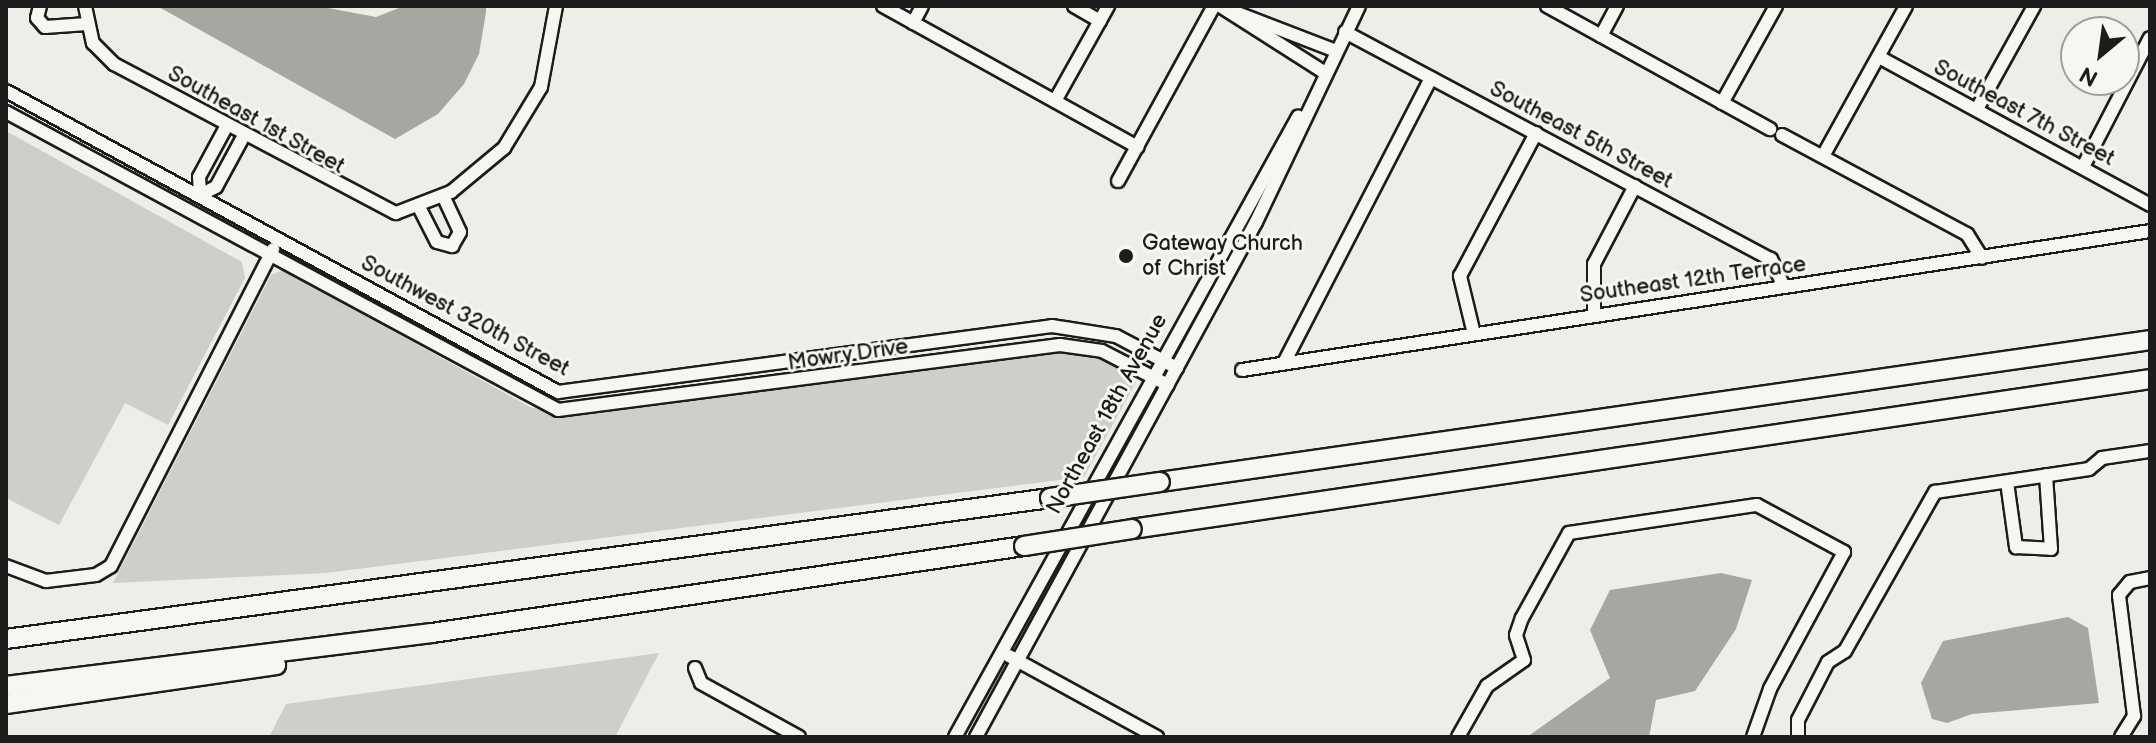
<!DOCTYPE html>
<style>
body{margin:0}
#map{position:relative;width:2156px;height:743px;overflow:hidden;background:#edede9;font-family:"Balsamiq Sans",sans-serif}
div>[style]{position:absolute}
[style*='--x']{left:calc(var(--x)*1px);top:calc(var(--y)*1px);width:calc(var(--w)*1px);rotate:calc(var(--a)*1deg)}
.green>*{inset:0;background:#cececb}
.water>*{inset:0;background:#a6a6a3}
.roads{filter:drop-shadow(2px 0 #1c1c1c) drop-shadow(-2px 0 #1c1c1c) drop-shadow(0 2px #1c1c1c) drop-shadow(0 -2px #1c1c1c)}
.minor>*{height:12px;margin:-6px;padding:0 6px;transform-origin:6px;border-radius:6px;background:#f6f6f2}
.highway>*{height:18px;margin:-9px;padding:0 9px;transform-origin:9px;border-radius:9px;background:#f6f6f2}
.bridges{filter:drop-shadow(2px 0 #1c1c1c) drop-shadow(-2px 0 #1c1c1c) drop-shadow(0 2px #1c1c1c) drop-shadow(0 -2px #1c1c1c)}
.highway-bridge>*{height:18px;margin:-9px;padding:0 9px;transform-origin:9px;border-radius:9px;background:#f6f6f2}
.dots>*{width:22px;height:22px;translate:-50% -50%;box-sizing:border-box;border:4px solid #f6f6f2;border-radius:50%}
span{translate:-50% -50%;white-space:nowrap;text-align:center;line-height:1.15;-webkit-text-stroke:6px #f6f6f2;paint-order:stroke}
.street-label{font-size:22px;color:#1c1c1c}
.poi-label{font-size:22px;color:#1c1c1c}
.left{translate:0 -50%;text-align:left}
.frame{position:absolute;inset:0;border:8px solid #1c1c1c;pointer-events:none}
.north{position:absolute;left:2060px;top:16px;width:80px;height:80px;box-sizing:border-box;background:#f6f6f2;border:2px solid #9f9f9c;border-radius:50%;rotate:209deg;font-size:22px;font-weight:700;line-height:32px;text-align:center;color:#1c1c1c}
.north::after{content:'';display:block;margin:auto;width:28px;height:36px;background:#1c1c1c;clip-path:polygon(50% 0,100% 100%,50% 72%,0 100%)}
</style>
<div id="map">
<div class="green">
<i style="clip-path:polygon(6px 131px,242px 262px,245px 278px,168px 425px,125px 403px,59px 525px,6px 498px)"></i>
<i style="clip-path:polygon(283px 270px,530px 407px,568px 417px,1058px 351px,1105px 358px,1136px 382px,1084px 477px,326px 573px,113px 583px,271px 275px)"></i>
<i style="clip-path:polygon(659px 653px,615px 737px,269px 737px,286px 704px)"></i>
</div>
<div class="water">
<i style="clip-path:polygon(157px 6px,317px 6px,376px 17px,404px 6px,486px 6px,486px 12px,479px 54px,464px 84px,438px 114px,395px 139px)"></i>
<i style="clip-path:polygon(1721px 573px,1752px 580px,1736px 629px,1695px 691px,1656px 700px,1649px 737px,1527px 737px,1610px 678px,1590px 630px,1610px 590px)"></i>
<i style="clip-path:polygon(2068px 617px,2088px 628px,2099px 703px,1972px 714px,1947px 723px,1932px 719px,1921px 683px,1943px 641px)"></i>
</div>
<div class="roads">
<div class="minor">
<i style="--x:40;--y:6;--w:12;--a:104"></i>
<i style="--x:37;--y:18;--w:12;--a:48"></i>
<i style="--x:45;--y:27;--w:42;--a:-4.1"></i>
<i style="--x:85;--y:6;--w:38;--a:78"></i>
<i style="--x:93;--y:43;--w:30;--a:45"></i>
<i style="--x:114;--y:64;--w:319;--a:27.9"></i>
<i style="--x:396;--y:213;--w:59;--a:-20.9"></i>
<i style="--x:451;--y:192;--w:69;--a:-39.7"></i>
<i style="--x:504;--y:148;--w:71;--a:-58.8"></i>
<i style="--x:541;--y:87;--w:82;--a:-79.5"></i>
<i style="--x:883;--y:6;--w:291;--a:29"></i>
<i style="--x:1074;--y:6;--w:30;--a:30"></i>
<i style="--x:1220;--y:6;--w:125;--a:32.5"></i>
<i style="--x:1547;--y:6;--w:255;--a:28.9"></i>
<i style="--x:1235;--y:12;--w:108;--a:21.1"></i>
<i style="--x:913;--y:23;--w:19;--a:-62"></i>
<i style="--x:1345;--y:32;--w:483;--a:28.1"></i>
<i style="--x:1771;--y:259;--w:29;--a:65"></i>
<i style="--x:1601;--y:36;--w:34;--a:-62"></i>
<i style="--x:1879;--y:57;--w:309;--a:28.6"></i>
<i style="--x:6;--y:91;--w:629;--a:28.6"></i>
<i style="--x:558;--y:392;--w:498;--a:-7.6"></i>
<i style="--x:1052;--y:326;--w:65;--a:8.9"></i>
<i style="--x:1116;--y:336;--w:69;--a:27.7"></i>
<i style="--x:1055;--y:101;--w:109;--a:-60.8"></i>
<i style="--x:1722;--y:103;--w:111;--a:-60.9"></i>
<i style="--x:1977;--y:109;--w:118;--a:-61"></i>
<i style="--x:6;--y:112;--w:627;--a:28.36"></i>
<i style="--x:558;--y:410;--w:506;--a:-7.38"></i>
<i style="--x:1060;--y:345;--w:42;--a:8.1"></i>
<i style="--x:1102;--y:351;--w:74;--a:27.3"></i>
<i style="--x:1782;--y:135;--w:210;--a:28.2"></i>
<i style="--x:1967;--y:234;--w:28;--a:58"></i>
<i style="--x:1823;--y:156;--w:171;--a:-61"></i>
<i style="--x:2083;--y:167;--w:145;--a:-62.6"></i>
<i style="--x:1118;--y:181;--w:200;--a:-61.3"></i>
<i style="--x:200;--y:195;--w:18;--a:-27"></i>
<i style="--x:216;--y:187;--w:57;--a:-61.6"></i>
<i style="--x:200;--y:195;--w:18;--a:-93"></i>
<i style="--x:199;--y:177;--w:57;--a:-61.6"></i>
<i style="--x:419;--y:207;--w:39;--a:63"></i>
<i style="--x:437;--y:242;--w:16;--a:15"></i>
<i style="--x:452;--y:246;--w:16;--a:-60"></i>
<i style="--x:460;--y:232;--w:40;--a:-115"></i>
<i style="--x:1594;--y:314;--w:50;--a:-90"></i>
<i style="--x:1594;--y:264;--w:88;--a:-62.3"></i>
<i style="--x:1474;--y:334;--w:60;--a:-103.6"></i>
<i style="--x:1460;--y:276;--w:162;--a:-62"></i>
<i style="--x:1285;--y:361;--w:318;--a:-62.7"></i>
<i style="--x:1242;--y:370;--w:919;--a:-8.7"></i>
<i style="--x:2007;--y:482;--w:66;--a:82.1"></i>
<i style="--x:2016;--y:547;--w:35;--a:3"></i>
<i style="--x:2051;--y:549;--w:74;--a:-93.9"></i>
<i style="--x:6;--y:566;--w:43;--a:20.6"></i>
<i style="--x:46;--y:581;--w:50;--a:-6.8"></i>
<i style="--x:96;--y:575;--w:17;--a:-31"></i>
<i style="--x:111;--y:566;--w:356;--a:-62.9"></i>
<i style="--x:1009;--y:656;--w:169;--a:28.7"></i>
<i style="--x:695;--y:668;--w:16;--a:68"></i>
<i style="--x:701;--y:683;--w:112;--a:28.9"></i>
<i style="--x:955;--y:737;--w:709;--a:-61.05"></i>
<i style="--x:976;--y:737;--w:586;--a:-61.47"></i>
<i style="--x:1256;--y:222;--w:239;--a:-64.5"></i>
<i style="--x:1458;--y:737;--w:59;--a:-60.4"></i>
<i style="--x:1487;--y:686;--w:45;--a:-35.1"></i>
<i style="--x:1524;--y:660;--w:26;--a:-108"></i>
<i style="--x:1516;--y:635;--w:18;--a:-71"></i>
<i style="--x:1522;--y:618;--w:97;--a:-61.1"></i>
<i style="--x:1569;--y:533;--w:190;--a:-8.5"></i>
<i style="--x:1757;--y:505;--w:99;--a:28.4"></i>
<i style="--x:1844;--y:552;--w:156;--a:118.4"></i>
<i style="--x:1770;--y:689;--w:51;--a:109.5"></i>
<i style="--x:1798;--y:737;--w:17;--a:-90"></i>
<i style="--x:1798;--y:720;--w:65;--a:-62.7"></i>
<i style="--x:1828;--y:662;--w:20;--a:-33"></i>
<i style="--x:1845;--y:651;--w:183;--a:-60.5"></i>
<i style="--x:1935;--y:492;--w:156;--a:-8.5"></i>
<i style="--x:2089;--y:469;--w:17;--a:-40"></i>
<i style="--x:2102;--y:458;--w:49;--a:-8.3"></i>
<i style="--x:2121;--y:737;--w:25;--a:-58"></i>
<i style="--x:2134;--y:716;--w:122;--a:-97.1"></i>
<i style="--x:2119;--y:595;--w:17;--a:-50"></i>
<i style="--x:2130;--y:582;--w:20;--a:-11"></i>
</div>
<div class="highway">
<i style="--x:1160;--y:482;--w:1000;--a:-8.16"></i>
<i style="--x:1132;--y:529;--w:1029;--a:-8.38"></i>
<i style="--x:6;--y:639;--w:1053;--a:-7.69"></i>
<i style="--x:6;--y:686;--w:429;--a:-7.1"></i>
<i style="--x:432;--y:633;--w:598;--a:-8.36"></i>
<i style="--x:6;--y:704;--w:273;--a:-8.2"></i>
</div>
</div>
<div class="bridges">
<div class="highway-bridge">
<i style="--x:1050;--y:498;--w:111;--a:-8.3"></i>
<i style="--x:1024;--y:546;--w:109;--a:-8.9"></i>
</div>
</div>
<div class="dots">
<i style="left:1126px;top:256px;background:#1c1c1c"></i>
</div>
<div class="street-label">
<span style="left:2024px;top:113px;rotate:28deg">Southeast 7th Street</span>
<span style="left:256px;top:120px;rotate:29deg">Southeast 1st Street</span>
<span style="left:1581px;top:135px;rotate:28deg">Southeast 5th Street</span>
<span style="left:1693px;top:280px;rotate:-8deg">Southeast 12th Terrace</span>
<span style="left:465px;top:316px;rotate:28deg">Southwest 320th Street</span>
<span style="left:848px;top:355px;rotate:-8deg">Mowry Drive</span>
<span style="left:1107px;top:414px;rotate:-61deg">Northeast 18th Avenue</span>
</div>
<div class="poi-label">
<span class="left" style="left:1142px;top:256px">Gateway Church<br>of Christ</span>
</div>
<div class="frame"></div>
<div class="north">N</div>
</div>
